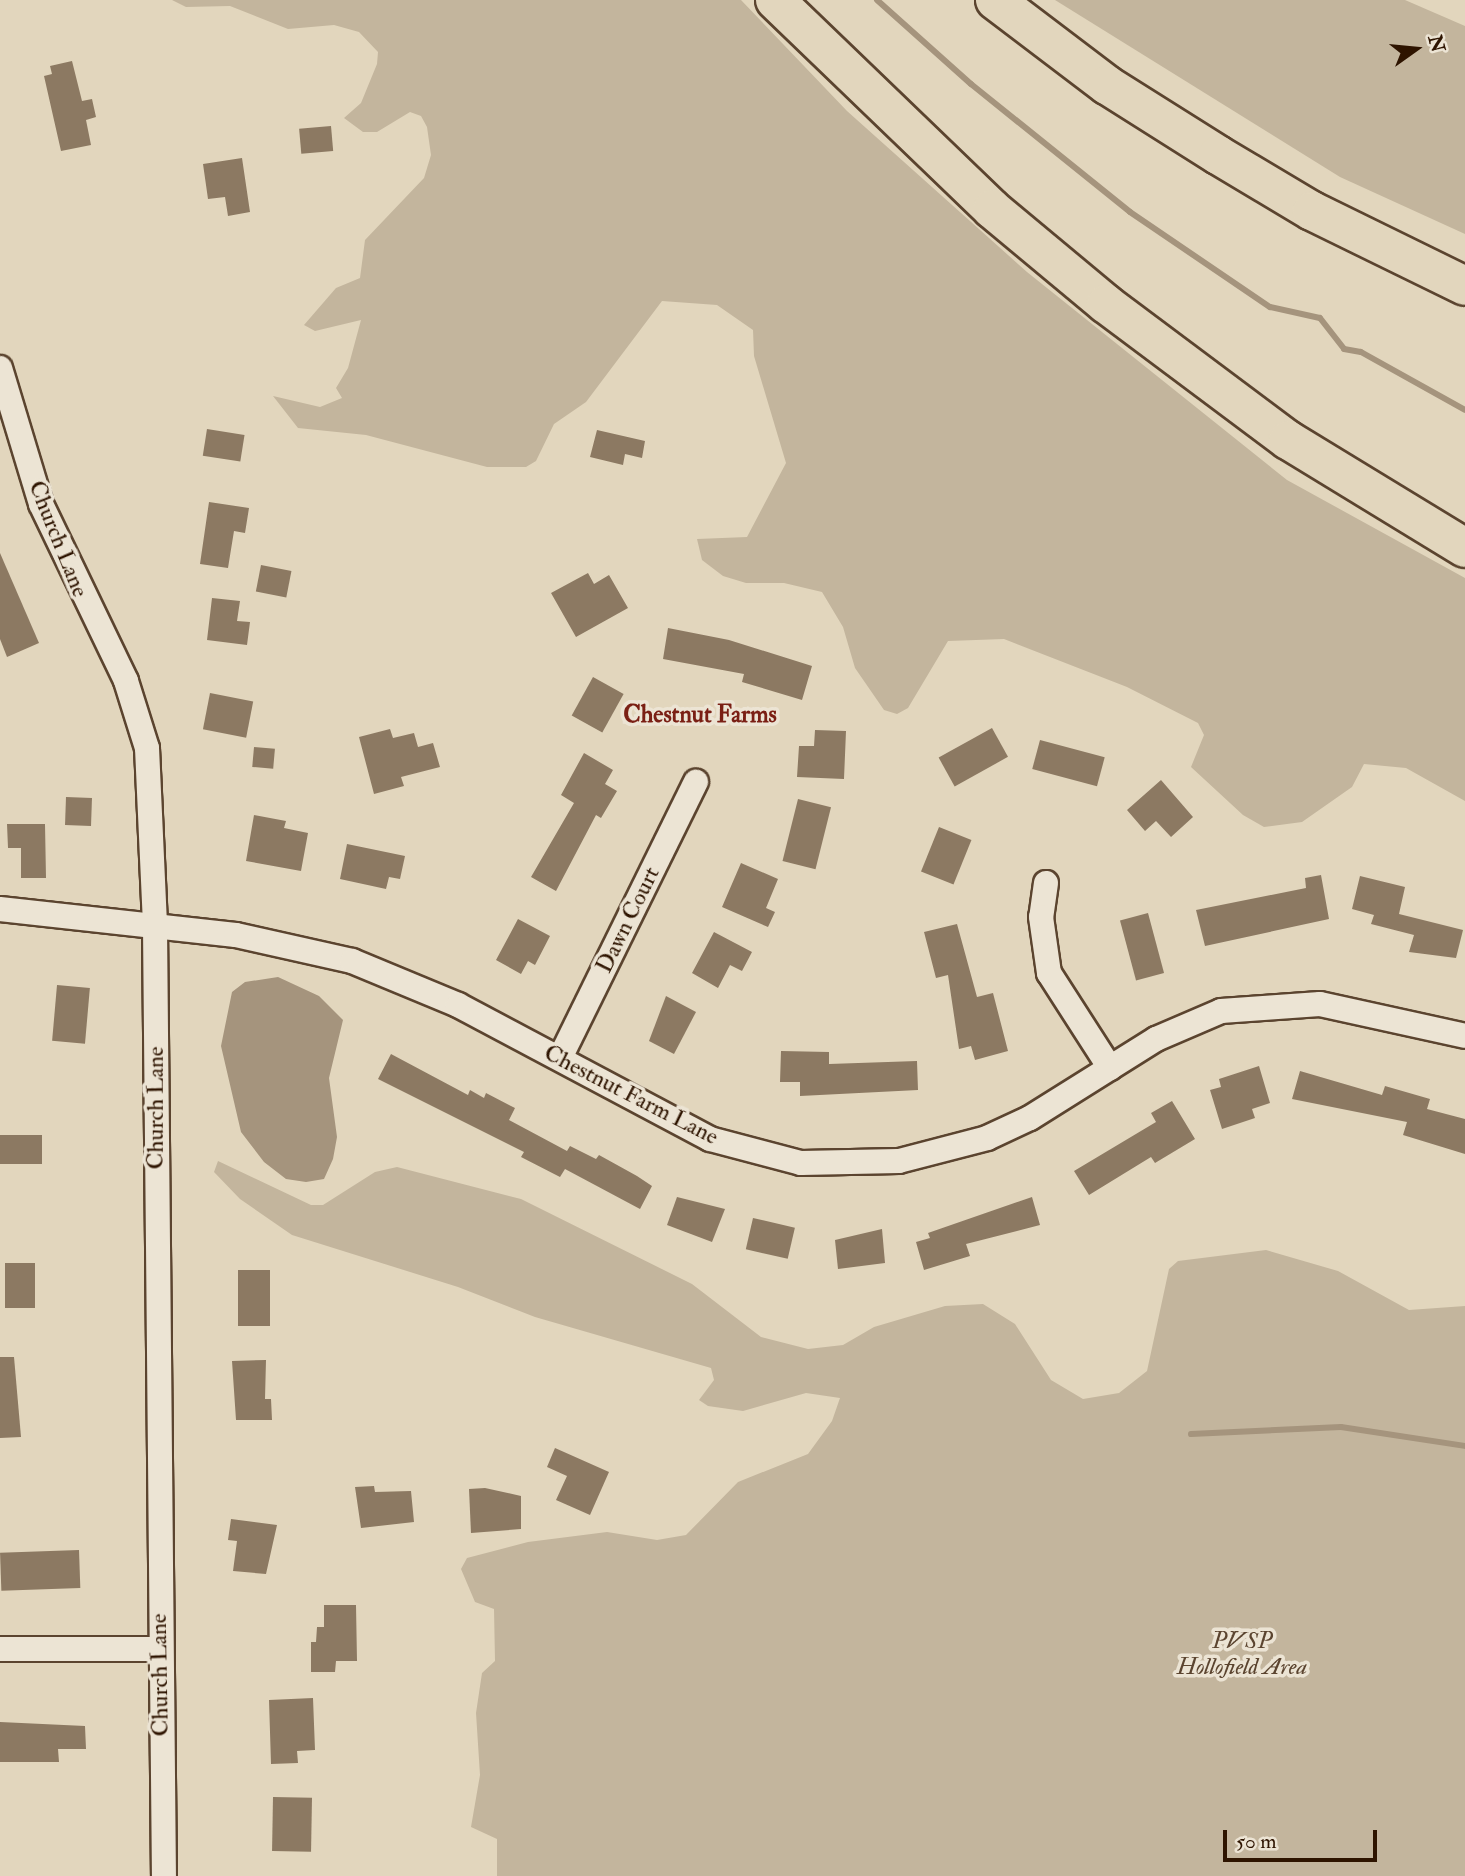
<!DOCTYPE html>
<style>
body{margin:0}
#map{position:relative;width:1465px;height:1876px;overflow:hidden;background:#e2d6bd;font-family:"IM FELL Double Pica",serif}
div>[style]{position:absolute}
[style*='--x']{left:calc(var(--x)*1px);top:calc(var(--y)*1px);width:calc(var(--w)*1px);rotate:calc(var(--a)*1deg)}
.green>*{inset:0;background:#c3b59d}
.water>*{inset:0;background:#a5947d}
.stream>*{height:6px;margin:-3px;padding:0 3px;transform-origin:3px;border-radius:3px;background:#a5947d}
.building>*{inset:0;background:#8c7962;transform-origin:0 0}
.roads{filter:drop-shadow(2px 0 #5b442f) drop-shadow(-2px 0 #5b442f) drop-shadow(0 2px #5b442f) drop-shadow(0 -2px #5b442f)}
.street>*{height:24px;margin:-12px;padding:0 12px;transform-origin:12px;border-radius:12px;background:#ece4d4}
.highway>*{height:38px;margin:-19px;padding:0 19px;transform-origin:19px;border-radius:19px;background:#e2d6bd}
span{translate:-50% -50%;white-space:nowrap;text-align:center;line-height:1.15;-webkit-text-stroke:7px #ece4d4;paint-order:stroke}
.street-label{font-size:23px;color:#2e1400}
.park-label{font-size:23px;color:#5b442f;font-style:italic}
.neighbourhood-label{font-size:24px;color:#7a1f14;font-weight:700}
.north{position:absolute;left:1381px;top:14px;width:70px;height:70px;-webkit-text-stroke:5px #ece4d4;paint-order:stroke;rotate:75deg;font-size:19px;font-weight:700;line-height:28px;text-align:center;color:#2e1400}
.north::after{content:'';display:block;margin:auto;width:24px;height:32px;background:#2e1400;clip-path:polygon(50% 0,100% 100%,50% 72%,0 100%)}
.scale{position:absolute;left:1223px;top:1830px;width:154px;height:32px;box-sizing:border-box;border:4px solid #2e1400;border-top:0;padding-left:9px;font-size:21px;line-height:24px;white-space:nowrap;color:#2e1400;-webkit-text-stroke:5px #ece4d4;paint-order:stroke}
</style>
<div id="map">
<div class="green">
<i style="clip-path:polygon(172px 0,741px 0,847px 111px,1027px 272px,1287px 480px,1465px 578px,1465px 801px,1406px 768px,1364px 764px,1352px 787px,1302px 822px,1264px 827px,1243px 815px,1191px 767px,1204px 735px,1198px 723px,1127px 687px,1004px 639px,948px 641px,908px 708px,897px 714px,884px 710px,855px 668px,843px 627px,822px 592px,784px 583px,746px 583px,723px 576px,702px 560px,697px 539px,747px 537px,786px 463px,754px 356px,753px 330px,717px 305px,662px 301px,586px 402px,554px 424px,536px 461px,526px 467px,487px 467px,366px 435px,298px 428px,273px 396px,320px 407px,342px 398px,336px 388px,348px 368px,361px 320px,315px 331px,304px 325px,336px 288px,360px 278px,365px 240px,424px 178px,431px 155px,427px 127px,421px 116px,410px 112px,377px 132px,363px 132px,344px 118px,361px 103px,377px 64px,378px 52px,359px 32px,334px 25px,288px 29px,230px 6px,186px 7px)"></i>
<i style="clip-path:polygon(1055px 0,1405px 0,1465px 26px,1465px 234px,1340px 177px)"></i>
<i style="clip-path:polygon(218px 1161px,311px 1205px,323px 1205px,375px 1172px,397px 1167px,521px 1199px,692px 1284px,761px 1337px,808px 1349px,843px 1345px,874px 1327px,945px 1306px,983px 1304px,1015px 1324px,1051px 1380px,1083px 1399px,1119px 1393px,1147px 1371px,1169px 1269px,1178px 1261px,1266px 1250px,1338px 1271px,1409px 1310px,1465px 1306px,1465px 1876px,497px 1876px,497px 1839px,471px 1827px,480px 1775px,476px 1713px,482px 1673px,495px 1661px,494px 1609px,475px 1602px,461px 1569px,467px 1558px,528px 1542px,607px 1532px,657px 1540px,686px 1535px,738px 1482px,808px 1454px,832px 1421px,840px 1398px,806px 1393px,743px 1411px,708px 1406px,699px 1400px,714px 1380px,711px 1368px,535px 1317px,458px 1287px,292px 1235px,240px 1199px,214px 1172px)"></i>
</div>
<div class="water">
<i style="clip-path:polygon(278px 977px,319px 996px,343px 1020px,329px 1078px,337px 1137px,333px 1159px,324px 1179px,306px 1182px,286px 1179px,264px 1162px,241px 1132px,221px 1046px,232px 992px,245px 982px)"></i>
</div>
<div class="stream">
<i style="--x:877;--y:0;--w:126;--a:41.8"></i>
<i style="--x:971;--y:84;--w:204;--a:38.8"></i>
<i style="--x:1130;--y:212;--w:169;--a:34.2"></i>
<i style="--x:1270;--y:307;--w:51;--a:12.4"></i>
<i style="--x:1320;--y:318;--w:39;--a:52"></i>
<i style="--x:1344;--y:349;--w:17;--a:10"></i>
<i style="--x:1361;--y:352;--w:119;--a:29.1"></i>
<i style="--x:1191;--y:1434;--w:150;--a:-2.7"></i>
<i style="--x:1341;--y:1427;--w:125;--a:8.7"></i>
</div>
<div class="building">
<i style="clip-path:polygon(72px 61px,82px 101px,92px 99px,96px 117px,86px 120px,91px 145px,61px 151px,44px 76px,52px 74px,50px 66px)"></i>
<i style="left:331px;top:126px;width:25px;height:32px;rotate:85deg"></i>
<i style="clip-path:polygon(242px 158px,250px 212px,228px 216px,225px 197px,208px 199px,203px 164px)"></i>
<i style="left:207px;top:429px;width:38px;height:27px;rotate:9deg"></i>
<i style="clip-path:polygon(597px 430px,645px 441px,642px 458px,625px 454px,623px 465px,590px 457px)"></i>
<i style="clip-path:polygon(209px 502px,249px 508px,245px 533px,234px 531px,228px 568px,200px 564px)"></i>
<i style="clip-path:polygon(0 553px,39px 643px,7px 657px,0 639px)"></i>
<i style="left:261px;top:565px;width:31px;height:27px;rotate:11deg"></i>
<i style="clip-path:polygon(588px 573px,594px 584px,609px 575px,628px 608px,576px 637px,551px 593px)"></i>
<i style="clip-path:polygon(212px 598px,240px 601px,237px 621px,250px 622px,247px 645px,207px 640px)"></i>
<i style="clip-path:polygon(668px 628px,729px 640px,812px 666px,802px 700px,742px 682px,744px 674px,663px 659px)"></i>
<i style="left:593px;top:677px;width:35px;height:44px;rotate:29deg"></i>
<i style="left:210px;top:693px;width:44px;height:37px;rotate:11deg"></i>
<i style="left:992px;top:728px;width:33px;height:61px;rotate:61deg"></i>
<i style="clip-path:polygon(390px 729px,393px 738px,414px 733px,418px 747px,433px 743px,440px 767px,401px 777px,404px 786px,374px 794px,359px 737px)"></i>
<i style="clip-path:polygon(815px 730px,846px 731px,844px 779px,797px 777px,799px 746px,814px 746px)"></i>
<i style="left:1040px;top:740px;width:67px;height:30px;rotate:15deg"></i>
<i style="left:254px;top:747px;width:21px;height:20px;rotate:5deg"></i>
<i style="clip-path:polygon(584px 753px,613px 770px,605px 784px,617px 791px,601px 818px,596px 815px,556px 891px,531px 877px,574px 803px,561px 795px)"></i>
<i style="clip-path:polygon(1161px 780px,1193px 817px,1171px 837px,1156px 821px,1145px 831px,1127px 810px)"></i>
<i style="left:66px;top:797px;width:26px;height:28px;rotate:2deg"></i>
<i style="left:798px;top:799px;width:34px;height:64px;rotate:14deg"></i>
<i style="clip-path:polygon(254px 815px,286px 821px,284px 828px,308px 833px,301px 871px,246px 861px)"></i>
<i style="clip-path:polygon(7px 824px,45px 824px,46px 878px,21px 878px,21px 848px,8px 848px)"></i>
<i style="left:939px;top:827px;width:35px;height:48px;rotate:22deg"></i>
<i style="clip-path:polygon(347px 844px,405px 856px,400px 879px,389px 877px,386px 889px,340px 879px)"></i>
<i style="clip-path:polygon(741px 863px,778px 879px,766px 908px,775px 912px,768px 927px,722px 907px)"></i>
<i style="clip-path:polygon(1321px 875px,1329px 919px,1205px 946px,1196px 910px,1306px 888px,1305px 878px)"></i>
<i style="clip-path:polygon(1360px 876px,1405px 887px,1399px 914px,1463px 930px,1456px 958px,1409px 952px,1414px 935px,1371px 924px,1374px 915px,1352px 909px)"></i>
<i style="left:1148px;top:913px;width:62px;height:29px;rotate:75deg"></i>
<i style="clip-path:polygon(518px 919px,550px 936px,535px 965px,528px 961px,521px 974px,496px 960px)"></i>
<i style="clip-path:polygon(957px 924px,977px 997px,993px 993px,1008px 1051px,975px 1060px,971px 1046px,959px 1049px,948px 975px,936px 978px,924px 932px)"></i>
<i style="clip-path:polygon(714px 932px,752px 952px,742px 971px,730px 965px,718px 988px,692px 973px)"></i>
<i style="left:57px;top:985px;width:33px;height:56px;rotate:5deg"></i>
<i style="clip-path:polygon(666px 996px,696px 1012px,674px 1054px,649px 1041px)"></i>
<i style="clip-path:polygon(781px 1051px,829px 1052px,829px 1064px,917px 1061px,918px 1090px,800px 1096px,800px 1082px,780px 1082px)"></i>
<i style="clip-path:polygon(391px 1054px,468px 1095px,470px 1090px,484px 1098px,486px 1093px,515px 1108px,509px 1120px,567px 1151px,570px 1146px,596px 1159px,599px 1155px,637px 1176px,652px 1186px,640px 1209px,565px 1169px,560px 1177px,521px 1157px,524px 1152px,378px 1079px)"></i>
<i style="clip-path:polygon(1259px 1066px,1270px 1103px,1252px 1109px,1255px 1118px,1222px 1129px,1210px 1090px,1221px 1087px,1219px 1079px)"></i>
<i style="clip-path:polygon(1300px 1071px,1382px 1095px,1385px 1086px,1430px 1099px,1427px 1109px,1465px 1119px,1465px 1154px,1403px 1135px,1407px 1122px,1292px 1099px)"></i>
<i style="clip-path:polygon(1172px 1101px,1195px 1139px,1155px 1163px,1151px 1157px,1089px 1195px,1074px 1171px,1156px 1122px,1151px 1113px)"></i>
<i style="left:0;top:1135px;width:42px;height:29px"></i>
<i style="clip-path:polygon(677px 1197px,725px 1209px,712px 1242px,667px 1225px)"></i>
<i style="clip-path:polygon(1032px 1197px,1040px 1225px,966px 1244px,970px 1256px,924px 1270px,916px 1242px,930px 1238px,928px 1233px)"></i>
<i style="left:753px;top:1218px;width:43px;height:32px;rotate:13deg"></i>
<i style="clip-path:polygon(882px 1229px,885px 1263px,838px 1269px,835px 1240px)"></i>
<i style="left:5px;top:1263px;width:30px;height:45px"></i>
<i style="left:238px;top:1270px;width:32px;height:56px"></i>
<i style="clip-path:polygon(0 1357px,14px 1357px,21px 1437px,0 1438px)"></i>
<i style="clip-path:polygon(266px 1360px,265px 1399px,271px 1399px,272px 1420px,236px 1420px,232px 1361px)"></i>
<i style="clip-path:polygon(555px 1448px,609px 1472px,590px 1515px,556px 1500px,567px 1476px,547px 1467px)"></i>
<i style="clip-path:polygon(374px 1486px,375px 1492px,411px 1491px,414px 1522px,361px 1528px,355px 1487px)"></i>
<i style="clip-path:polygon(485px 1488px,521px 1496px,521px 1529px,471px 1533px,469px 1489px)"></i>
<i style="clip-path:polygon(231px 1519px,277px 1525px,266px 1574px,233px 1571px,237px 1541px,228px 1540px)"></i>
<i style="left:79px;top:1550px;width:38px;height:79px;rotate:88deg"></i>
<i style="clip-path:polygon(324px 1605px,356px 1605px,357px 1661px,336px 1661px,335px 1672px,311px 1672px,311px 1642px,316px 1642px,317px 1627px,324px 1627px)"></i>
<i style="clip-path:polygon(313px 1698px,315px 1750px,297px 1751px,298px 1763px,271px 1764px,269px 1700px)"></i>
<i style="clip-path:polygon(0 1722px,85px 1726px,86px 1749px,58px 1749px,59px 1762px,0 1762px)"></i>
<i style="left:273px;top:1797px;width:39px;height:54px;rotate:1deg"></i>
</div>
<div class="roads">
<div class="street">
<i style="--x:0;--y:368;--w:142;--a:73.2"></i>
<i style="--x:41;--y:504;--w:196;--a:64.3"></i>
<i style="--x:126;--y:681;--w:70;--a:72.6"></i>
<i style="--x:147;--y:748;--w:179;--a:87.4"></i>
<i style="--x:155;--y:927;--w:949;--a:89.46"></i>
<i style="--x:1046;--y:883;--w:34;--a:98"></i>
<i style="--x:1041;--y:917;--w:57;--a:81.9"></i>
<i style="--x:1049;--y:973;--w:113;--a:57.3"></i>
<i style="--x:0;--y:909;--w:237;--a:6.3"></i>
<i style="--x:236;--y:935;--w:119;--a:12.6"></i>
<i style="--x:352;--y:961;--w:115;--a:22.5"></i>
<i style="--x:458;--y:1005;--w:285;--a:28"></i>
<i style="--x:710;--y:1139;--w:94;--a:14.8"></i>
<i style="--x:801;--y:1163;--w:98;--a:-1.2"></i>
<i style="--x:899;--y:1161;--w:91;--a:-14.6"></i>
<i style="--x:987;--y:1138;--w:47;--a:-24.9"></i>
<i style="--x:1030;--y:1118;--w:149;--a:-32.1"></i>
<i style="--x:1156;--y:1039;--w:71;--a:-23.3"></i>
<i style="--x:1221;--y:1011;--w:99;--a:-4"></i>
<i style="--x:1320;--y:1004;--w:148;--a:12.4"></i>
<i style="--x:560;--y:1058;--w:308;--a:-63.8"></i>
<i style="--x:0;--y:1649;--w:159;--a:0"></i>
</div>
<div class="highway">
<i style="--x:775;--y:0;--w:301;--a:43.9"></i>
<i style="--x:992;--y:209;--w:148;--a:39.8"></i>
<i style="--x:1106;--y:304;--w:227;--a:36.8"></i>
<i style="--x:1288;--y:440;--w:207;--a:31.4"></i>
<i style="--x:995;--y:0;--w:141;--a:37.2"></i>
<i style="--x:1107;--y:85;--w:131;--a:32.2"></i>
<i style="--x:1218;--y:155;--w:109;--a:30.8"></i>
<i style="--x:1312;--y:211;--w:170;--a:26.1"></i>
</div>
</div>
<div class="street-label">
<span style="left:58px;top:539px;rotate:68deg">Church Lane</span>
<span style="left:628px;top:920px;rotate:-64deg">Dawn Court</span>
<span style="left:631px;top:1095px;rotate:27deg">Chestnut Farm Lane</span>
<span style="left:156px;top:1108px;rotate:-90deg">Church Lane</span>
<span style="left:160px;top:1675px;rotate:-91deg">Church Lane</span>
</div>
<div class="park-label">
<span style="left:1242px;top:1654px">PVSP<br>Hollofield Area</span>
</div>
<div class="neighbourhood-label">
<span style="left:700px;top:715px">Chestnut Farms</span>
</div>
<div class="north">N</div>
<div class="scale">50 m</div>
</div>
